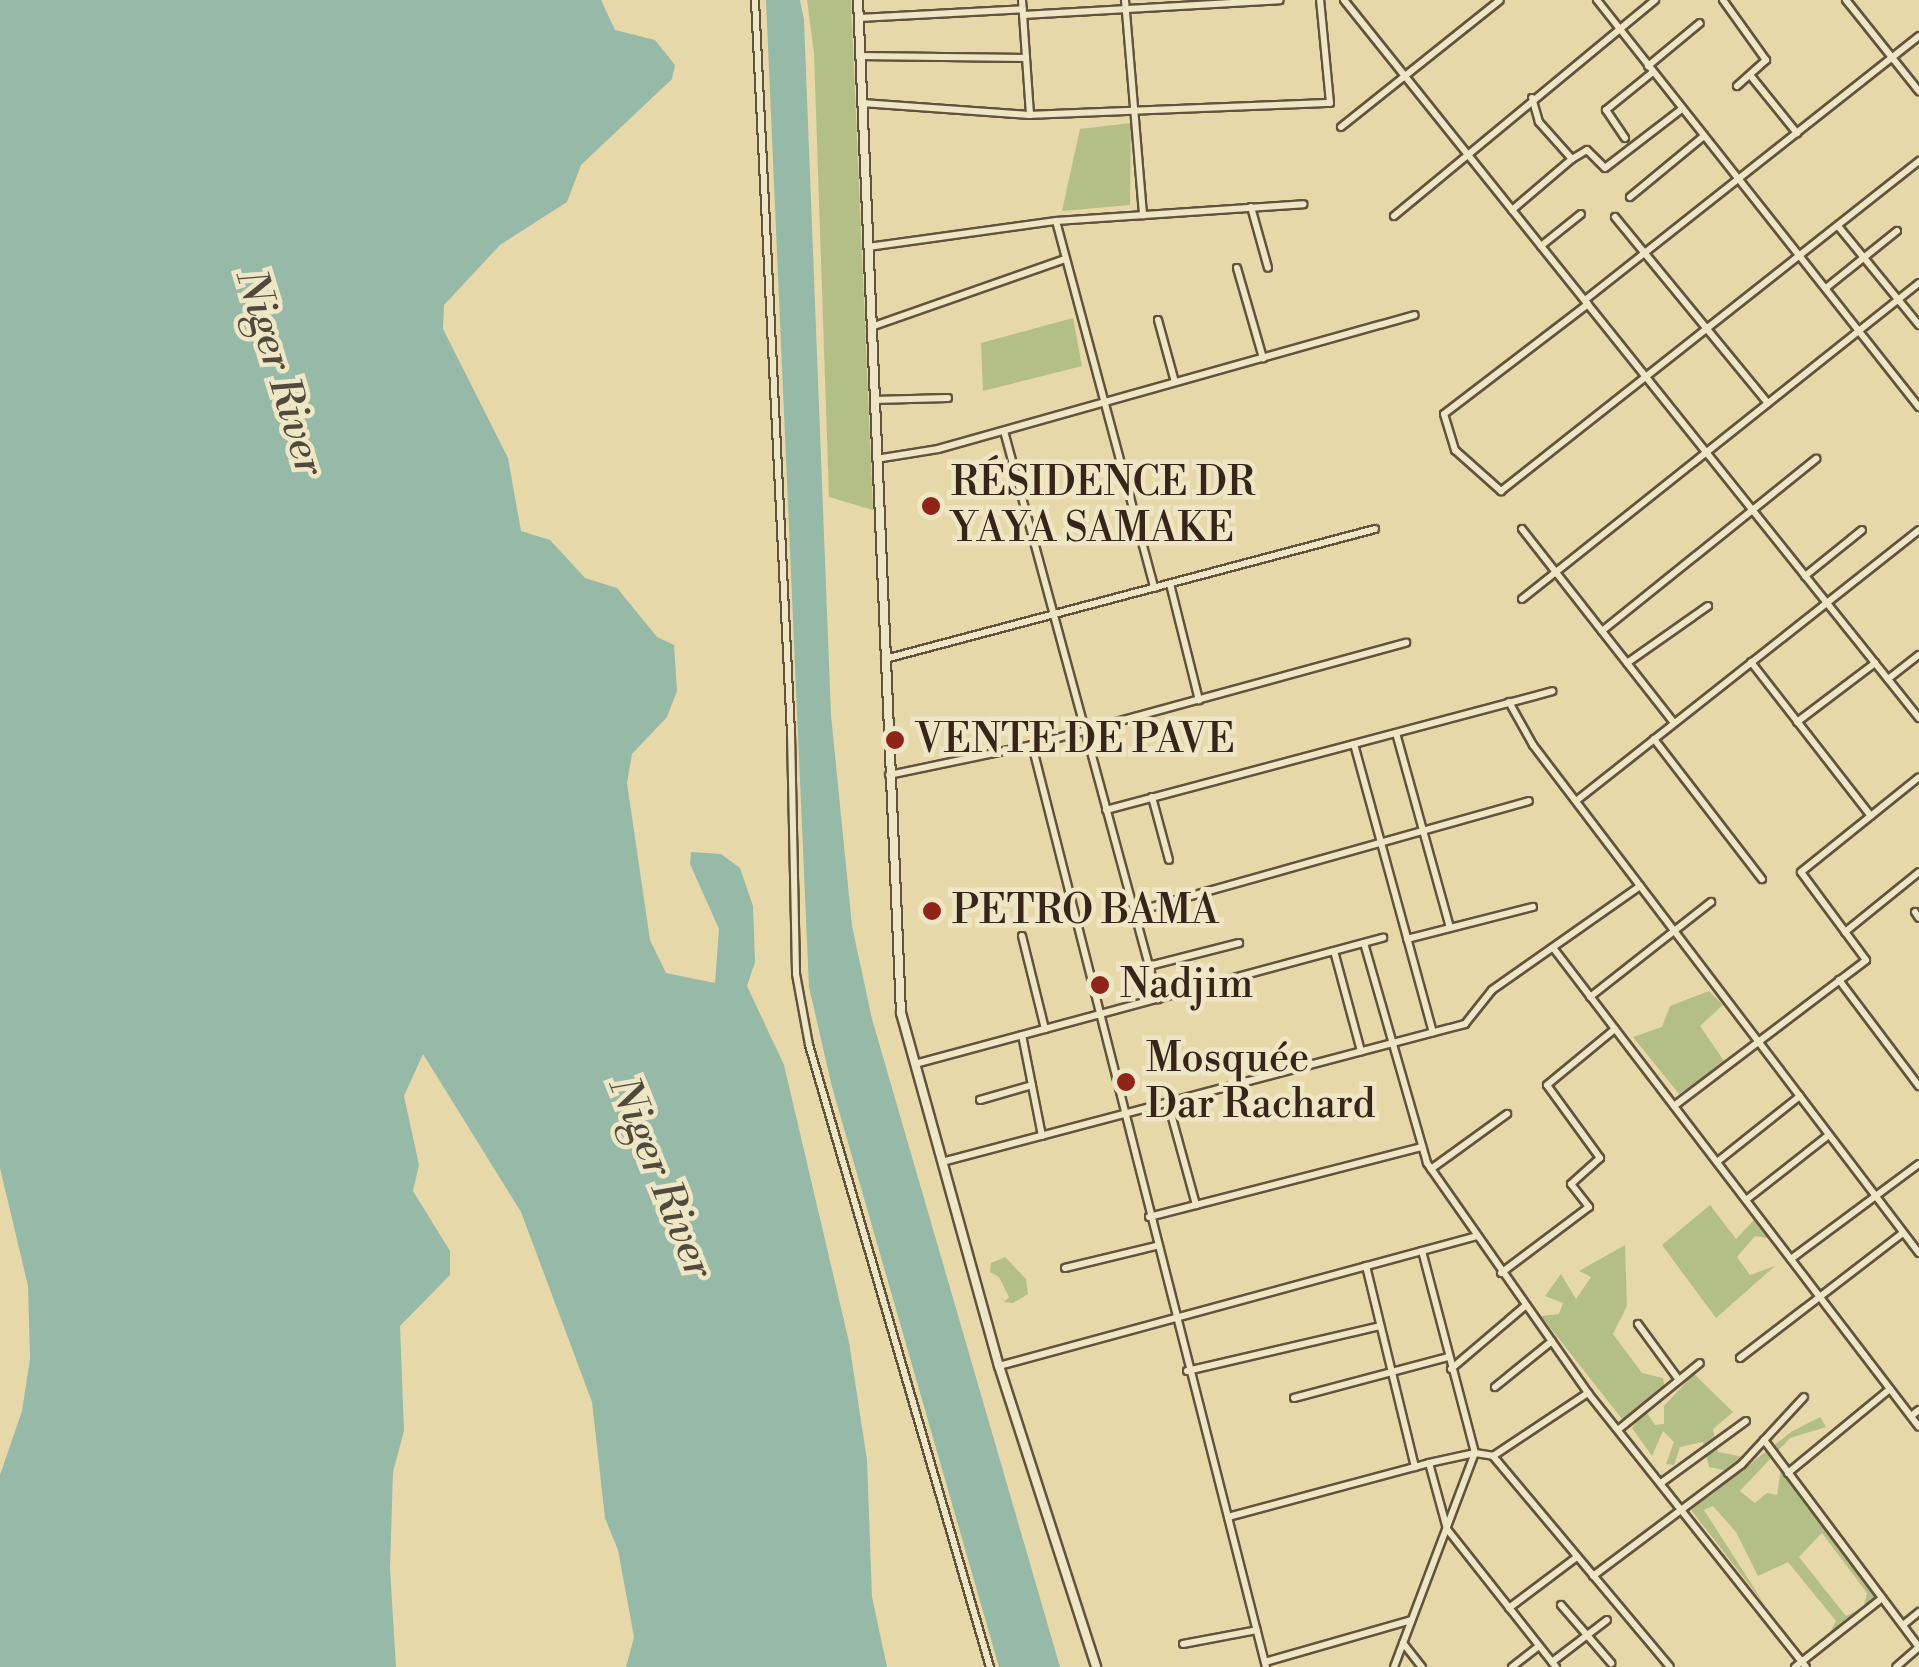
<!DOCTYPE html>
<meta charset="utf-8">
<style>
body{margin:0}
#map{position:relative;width:1919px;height:1667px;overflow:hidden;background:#e6d8a8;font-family:"Libre Bodoni",serif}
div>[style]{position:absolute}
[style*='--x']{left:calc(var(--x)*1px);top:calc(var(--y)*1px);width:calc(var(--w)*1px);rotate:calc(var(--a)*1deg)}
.green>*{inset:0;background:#b4bf88}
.water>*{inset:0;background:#96baa7}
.roads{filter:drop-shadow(2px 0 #63523d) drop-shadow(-2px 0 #63523d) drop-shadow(0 2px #63523d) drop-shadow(0 -2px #63523d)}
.minor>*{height:6px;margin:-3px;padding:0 3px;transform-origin:3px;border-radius:3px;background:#efe6c6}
.secondary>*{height:8px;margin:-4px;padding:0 4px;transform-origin:4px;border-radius:4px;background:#efe6c6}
.dots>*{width:28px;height:28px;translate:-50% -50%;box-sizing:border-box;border:5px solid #efe6c6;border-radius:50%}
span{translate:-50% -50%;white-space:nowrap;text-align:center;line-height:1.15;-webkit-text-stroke:9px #efe6c6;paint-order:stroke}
.poi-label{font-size:40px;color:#372519}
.left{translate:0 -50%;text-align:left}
.water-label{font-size:42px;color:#4f4a3c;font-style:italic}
</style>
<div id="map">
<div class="green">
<i style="clip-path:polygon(807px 0,851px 0,873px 510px,829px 497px,814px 53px)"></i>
<i style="clip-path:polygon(1131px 123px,1130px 205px,1062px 211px,1080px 129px)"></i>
<i style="clip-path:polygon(1073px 318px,1082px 366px,983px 391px,981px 343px)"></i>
<i style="clip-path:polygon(1709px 991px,1723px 1005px,1700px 1026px,1726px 1064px,1679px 1094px,1633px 1037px,1662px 1027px,1670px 1006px)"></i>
<i style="clip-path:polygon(1710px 1205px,1736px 1239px,1756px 1218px,1773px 1239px,1755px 1236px,1737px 1257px,1750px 1275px,1775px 1266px,1716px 1318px,1662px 1245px)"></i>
<i style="clip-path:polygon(1625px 1245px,1627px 1306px,1613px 1334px,1642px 1373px,1663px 1378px,1665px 1390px,1626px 1424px,1541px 1316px,1559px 1314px,1563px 1303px,1545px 1296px,1561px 1274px,1576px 1299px,1591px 1277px,1579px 1271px)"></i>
<i style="clip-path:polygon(1005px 1257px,1026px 1279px,1028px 1294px,1013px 1303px,1004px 1302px,1009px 1297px,999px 1277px,990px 1272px,991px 1263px)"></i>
<i style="clip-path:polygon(1694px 1374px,1733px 1412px,1713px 1429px,1718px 1452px,1744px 1457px,1727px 1471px,1709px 1467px,1703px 1442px,1680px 1447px,1674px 1465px,1666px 1464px,1674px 1442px,1663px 1431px,1652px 1456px,1632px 1428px,1645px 1410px,1655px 1425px,1664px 1424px,1664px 1406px)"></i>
<i style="clip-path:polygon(1820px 1417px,1826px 1427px,1790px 1438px,1740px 1491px,1755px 1503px,1767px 1493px,1777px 1495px,1782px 1461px,1877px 1593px,1872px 1610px,1864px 1605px,1867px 1593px,1822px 1533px,1799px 1557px,1846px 1616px,1860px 1609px,1864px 1615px,1836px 1639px,1827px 1638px,1836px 1621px,1788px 1562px,1758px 1576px,1736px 1532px,1713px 1506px,1704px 1510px,1765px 1605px,1691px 1510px,1791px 1432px)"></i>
</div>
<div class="water">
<i style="clip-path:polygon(0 0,601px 0,615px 30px,655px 40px,675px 65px,672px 79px,581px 165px,567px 202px,500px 245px,444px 305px,443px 329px,508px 458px,521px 531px,550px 540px,585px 578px,617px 588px,657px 637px,674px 645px,677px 691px,667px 717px,632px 754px,627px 783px,650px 940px,666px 973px,715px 983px,719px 929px,690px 864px,691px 852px,721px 854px,740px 868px,753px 906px,755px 962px,747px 986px,784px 1065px,849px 1342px,867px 1460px,872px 1597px,887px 1667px,626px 1667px,634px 1637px,618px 1550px,605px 1518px,592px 1402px,521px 1212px,423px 1054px,404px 1096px,419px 1165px,413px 1191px,450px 1251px,450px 1275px,400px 1326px,404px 1431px,393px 1472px,390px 1568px,396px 1667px,0 1667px,0 1475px,22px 1411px,30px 1359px,28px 1286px,0 1168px)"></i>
<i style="clip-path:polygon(766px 0,800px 0,804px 20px,831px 715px,852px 926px,872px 1019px,1060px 1667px,999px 1667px,832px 1087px,809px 987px)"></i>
</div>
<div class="roads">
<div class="minor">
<i style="--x:755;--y:0;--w:734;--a:87.19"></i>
<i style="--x:791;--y:733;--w:241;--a:88.8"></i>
<i style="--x:796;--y:974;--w:72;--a:79.6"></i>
<i style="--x:809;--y:1045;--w:648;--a:73.78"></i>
<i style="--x:1022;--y:0;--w:115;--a:86"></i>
<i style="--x:1125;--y:0;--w:216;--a:85.2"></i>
<i style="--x:1344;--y:0;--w:920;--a:51.31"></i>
<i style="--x:1597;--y:0;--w:519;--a:51.65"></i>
<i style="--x:1723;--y:0;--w:74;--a:54.4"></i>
<i style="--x:1766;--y:60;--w:39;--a:138"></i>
<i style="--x:1846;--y:0;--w:117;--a:51.3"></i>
<i style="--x:1023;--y:15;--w:257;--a:-3.3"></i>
<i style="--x:859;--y:18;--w:164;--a:-3.1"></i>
<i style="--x:860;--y:56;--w:166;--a:0.7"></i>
<i style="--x:1648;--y:66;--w:67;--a:-39.6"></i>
<i style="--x:1750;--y:75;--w:75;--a:51"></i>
<i style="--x:862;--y:103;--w:168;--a:4.1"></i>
<i style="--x:1030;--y:115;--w:300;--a:-2.3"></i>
<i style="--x:1330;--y:103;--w:103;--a:-95.5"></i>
<i style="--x:1341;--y:127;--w:203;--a:-38.6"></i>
<i style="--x:1625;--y:138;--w:34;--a:-124"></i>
<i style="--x:1606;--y:110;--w:60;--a:-39"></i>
<i style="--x:1572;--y:159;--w:17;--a:-31"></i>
<i style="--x:1587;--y:150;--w:25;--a:45"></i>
<i style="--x:1605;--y:168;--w:97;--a:-37.5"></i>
<i style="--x:1630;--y:197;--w:96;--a:-39.5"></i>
<i style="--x:1251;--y:207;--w:63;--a:74.4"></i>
<i style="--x:1512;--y:210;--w:79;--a:-40.4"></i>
<i style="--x:1572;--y:159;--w:50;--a:-131.7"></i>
<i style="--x:1539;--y:122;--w:25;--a:-106"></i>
<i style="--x:1394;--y:216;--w:339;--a:-39.6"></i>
<i style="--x:1615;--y:217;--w:241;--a:50.6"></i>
<i style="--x:1056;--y:221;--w:380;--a:75"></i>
<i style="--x:1838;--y:226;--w:128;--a:50.7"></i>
<i style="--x:1541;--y:246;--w:51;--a:-38.7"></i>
<i style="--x:868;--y:247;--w:190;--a:-7.9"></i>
<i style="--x:1056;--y:221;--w:248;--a:-3.9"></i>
<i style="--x:1237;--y:268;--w:94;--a:73.9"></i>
<i style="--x:1826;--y:288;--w:91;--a:-38.8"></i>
<i style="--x:1585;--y:300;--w:426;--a:-38.3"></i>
<i style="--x:1588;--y:304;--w:181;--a:142.6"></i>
<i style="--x:1444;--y:414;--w:38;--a:73"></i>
<i style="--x:1455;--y:450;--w:62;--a:41.7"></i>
<i style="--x:1501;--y:491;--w:533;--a:-38.29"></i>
<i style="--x:1158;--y:320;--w:64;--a:74.7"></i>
<i style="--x:871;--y:327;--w:206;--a:-19.3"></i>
<i style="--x:874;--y:400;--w:74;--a:-1.5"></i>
<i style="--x:1004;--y:431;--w:589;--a:74.83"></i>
<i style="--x:876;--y:459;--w:63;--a:-9.2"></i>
<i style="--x:938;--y:449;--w:495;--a:-15.7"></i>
<i style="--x:1522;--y:529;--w:246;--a:51.9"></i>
<i style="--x:1805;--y:576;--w:73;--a:-38.9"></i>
<i style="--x:1170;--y:584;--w:120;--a:76"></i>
<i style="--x:1522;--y:599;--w:507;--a:-38.52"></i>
<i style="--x:1602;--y:631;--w:275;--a:-38.8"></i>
<i style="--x:885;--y:659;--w:507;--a:-14.86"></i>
<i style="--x:1751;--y:662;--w:195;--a:52.1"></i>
<i style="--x:1627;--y:663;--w:99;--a:-35.1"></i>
<i style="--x:1888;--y:679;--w:39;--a:-38"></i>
<i style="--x:1509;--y:702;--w:49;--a:60.8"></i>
<i style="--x:1533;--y:745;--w:638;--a:52.77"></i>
<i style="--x:1797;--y:722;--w:98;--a:-37.1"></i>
<i style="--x:1396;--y:733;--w:202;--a:74.5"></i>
<i style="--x:1654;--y:739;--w:177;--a:52.4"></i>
<i style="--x:1354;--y:744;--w:299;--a:74.7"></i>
<i style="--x:1032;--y:745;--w:951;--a:75.76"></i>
<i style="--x:889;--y:775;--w:146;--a:-11.8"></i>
<i style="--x:1032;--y:745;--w:388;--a:-15.3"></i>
<i style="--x:1152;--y:797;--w:65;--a:74.9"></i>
<i style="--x:1576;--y:801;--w:437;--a:-38.3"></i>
<i style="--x:1106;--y:810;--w:462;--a:-14.9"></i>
<i style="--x:1134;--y:912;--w:410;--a:-15.7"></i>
<i style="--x:1915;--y:912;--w:7;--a:56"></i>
<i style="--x:1845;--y:932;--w:95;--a:-39"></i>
<i style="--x:1022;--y:936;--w:96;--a:76.1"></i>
<i style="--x:1407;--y:939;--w:130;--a:-14.3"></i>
<i style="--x:1364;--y:943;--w:229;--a:74"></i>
<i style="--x:1427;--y:1163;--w:281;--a:55"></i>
<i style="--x:1588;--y:1393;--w:350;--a:51.5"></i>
<i style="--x:1554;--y:949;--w:601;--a:52.63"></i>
<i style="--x:1334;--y:951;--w:104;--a:74.9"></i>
<i style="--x:1149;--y:966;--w:93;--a:-14.3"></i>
<i style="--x:1839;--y:980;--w:133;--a:53"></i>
<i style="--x:1590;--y:997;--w:154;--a:-38.1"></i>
<i style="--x:1022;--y:1035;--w:103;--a:78.8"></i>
<i style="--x:915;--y:1064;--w:485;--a:-15.1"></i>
<i style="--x:980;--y:1100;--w:54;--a:-16.1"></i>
<i style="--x:1168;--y:1103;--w:106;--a:74.6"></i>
<i style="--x:1674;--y:1106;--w:241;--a:-37.2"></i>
<i style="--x:1866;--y:960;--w:109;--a:-126.5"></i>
<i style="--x:1801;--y:872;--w:151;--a:-38.8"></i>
<i style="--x:942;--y:1162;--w:541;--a:-14.78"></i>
<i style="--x:1465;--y:1024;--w:43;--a:-51.5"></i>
<i style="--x:1492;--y:990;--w:181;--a:-35.1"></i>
<i style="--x:1717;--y:1162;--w:106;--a:-38.5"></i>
<i style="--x:1431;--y:1169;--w:94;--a:-35.9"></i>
<i style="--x:1746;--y:1200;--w:105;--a:-38.1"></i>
<i style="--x:1149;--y:1217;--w:282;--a:-14.4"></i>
<i style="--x:1791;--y:1259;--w:159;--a:-36.6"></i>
<i style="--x:1366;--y:1266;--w:207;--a:76.3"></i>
<i style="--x:1065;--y:1268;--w:94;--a:-13.6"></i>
<i style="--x:1501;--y:1273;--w:110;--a:-36.9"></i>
<i style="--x:1589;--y:1207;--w:29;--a:-128"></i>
<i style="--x:1571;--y:1184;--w:39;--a:-42"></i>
<i style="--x:1600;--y:1158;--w:90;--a:-126"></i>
<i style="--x:1547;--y:1085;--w:88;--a:-39.5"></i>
<i style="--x:1638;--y:1324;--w:69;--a:53.8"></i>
<i style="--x:1740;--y:1358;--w:205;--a:-37.5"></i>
<i style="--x:999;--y:1366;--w:494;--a:-15.2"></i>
<i style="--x:1451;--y:1369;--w:97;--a:-40.4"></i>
<i style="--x:1187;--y:1371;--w:198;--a:-13.1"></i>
<i style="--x:1495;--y:1387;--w:73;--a:-38.9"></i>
<i style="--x:1294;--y:1398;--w:159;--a:-14.9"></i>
<i style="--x:1911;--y:1416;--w:10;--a:-37"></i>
<i style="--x:1619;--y:1429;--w:104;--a:-39.2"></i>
<i style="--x:1764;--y:1440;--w:259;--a:53.2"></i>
<i style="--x:1919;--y:1647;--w:30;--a:139"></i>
<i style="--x:1493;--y:1456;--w:114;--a:-33.6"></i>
<i style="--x:1429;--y:1463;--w:68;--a:74.7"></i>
<i style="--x:1447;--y:1529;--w:176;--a:51.7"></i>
<i style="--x:1788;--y:1473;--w:132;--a:-39.5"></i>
<i style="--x:1661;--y:1483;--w:105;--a:-36.1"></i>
<i style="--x:1228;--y:1517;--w:208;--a:-15"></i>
<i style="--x:1429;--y:1463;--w:47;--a:-12.3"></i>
<i style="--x:1475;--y:1453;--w:18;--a:9"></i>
<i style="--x:1493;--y:1456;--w:275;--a:50"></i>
<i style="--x:1593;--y:1576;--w:186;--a:-36.9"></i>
<i style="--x:1742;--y:1464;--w:91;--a:-47.2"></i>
<i style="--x:1561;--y:1605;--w:77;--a:49.2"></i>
<i style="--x:1509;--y:1608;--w:85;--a:-36.9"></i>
<i style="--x:1903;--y:1625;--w:21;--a:-39"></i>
<i style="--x:1403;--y:1643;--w:31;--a:52"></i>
<i style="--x:1183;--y:1644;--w:75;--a:-10.7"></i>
<i style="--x:1265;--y:1662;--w:152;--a:-16"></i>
<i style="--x:1552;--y:1662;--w:69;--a:-37.4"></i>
<i style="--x:1394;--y:1667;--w:229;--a:-69.3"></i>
<i style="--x:1475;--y:1453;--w:209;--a:-104.7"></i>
<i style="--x:1512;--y:1667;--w:34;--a:-38"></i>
<i style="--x:1795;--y:1667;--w:111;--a:-38.4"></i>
</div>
<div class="secondary">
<i style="--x:858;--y:0;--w:1014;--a:87.57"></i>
<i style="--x:901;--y:1013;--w:366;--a:74.5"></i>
<i style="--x:999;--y:1366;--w:316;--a:72.1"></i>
</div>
</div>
<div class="dots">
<i style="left:931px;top:506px;background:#8f2418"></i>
<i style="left:895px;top:740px;background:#8f2418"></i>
<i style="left:932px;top:911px;background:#8f2418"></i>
<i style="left:1100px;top:985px;background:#8f2418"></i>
<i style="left:1126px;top:1082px;background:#8f2418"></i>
</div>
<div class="poi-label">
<span class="left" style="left:951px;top:506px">RÉSIDENCE DR<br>YAYA SAMAKE</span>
<span class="left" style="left:915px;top:740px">VENTE DE PAVE</span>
<span class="left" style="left:952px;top:911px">PETRO BAMA</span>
<span class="left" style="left:1120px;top:985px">Nadjim</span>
<span class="left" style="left:1146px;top:1082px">Mosquée<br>Dar Rachard</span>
</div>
<div class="water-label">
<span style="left:279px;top:373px;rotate:73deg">Niger River</span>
<span style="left:660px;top:1178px;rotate:68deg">Niger River</span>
</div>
</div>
